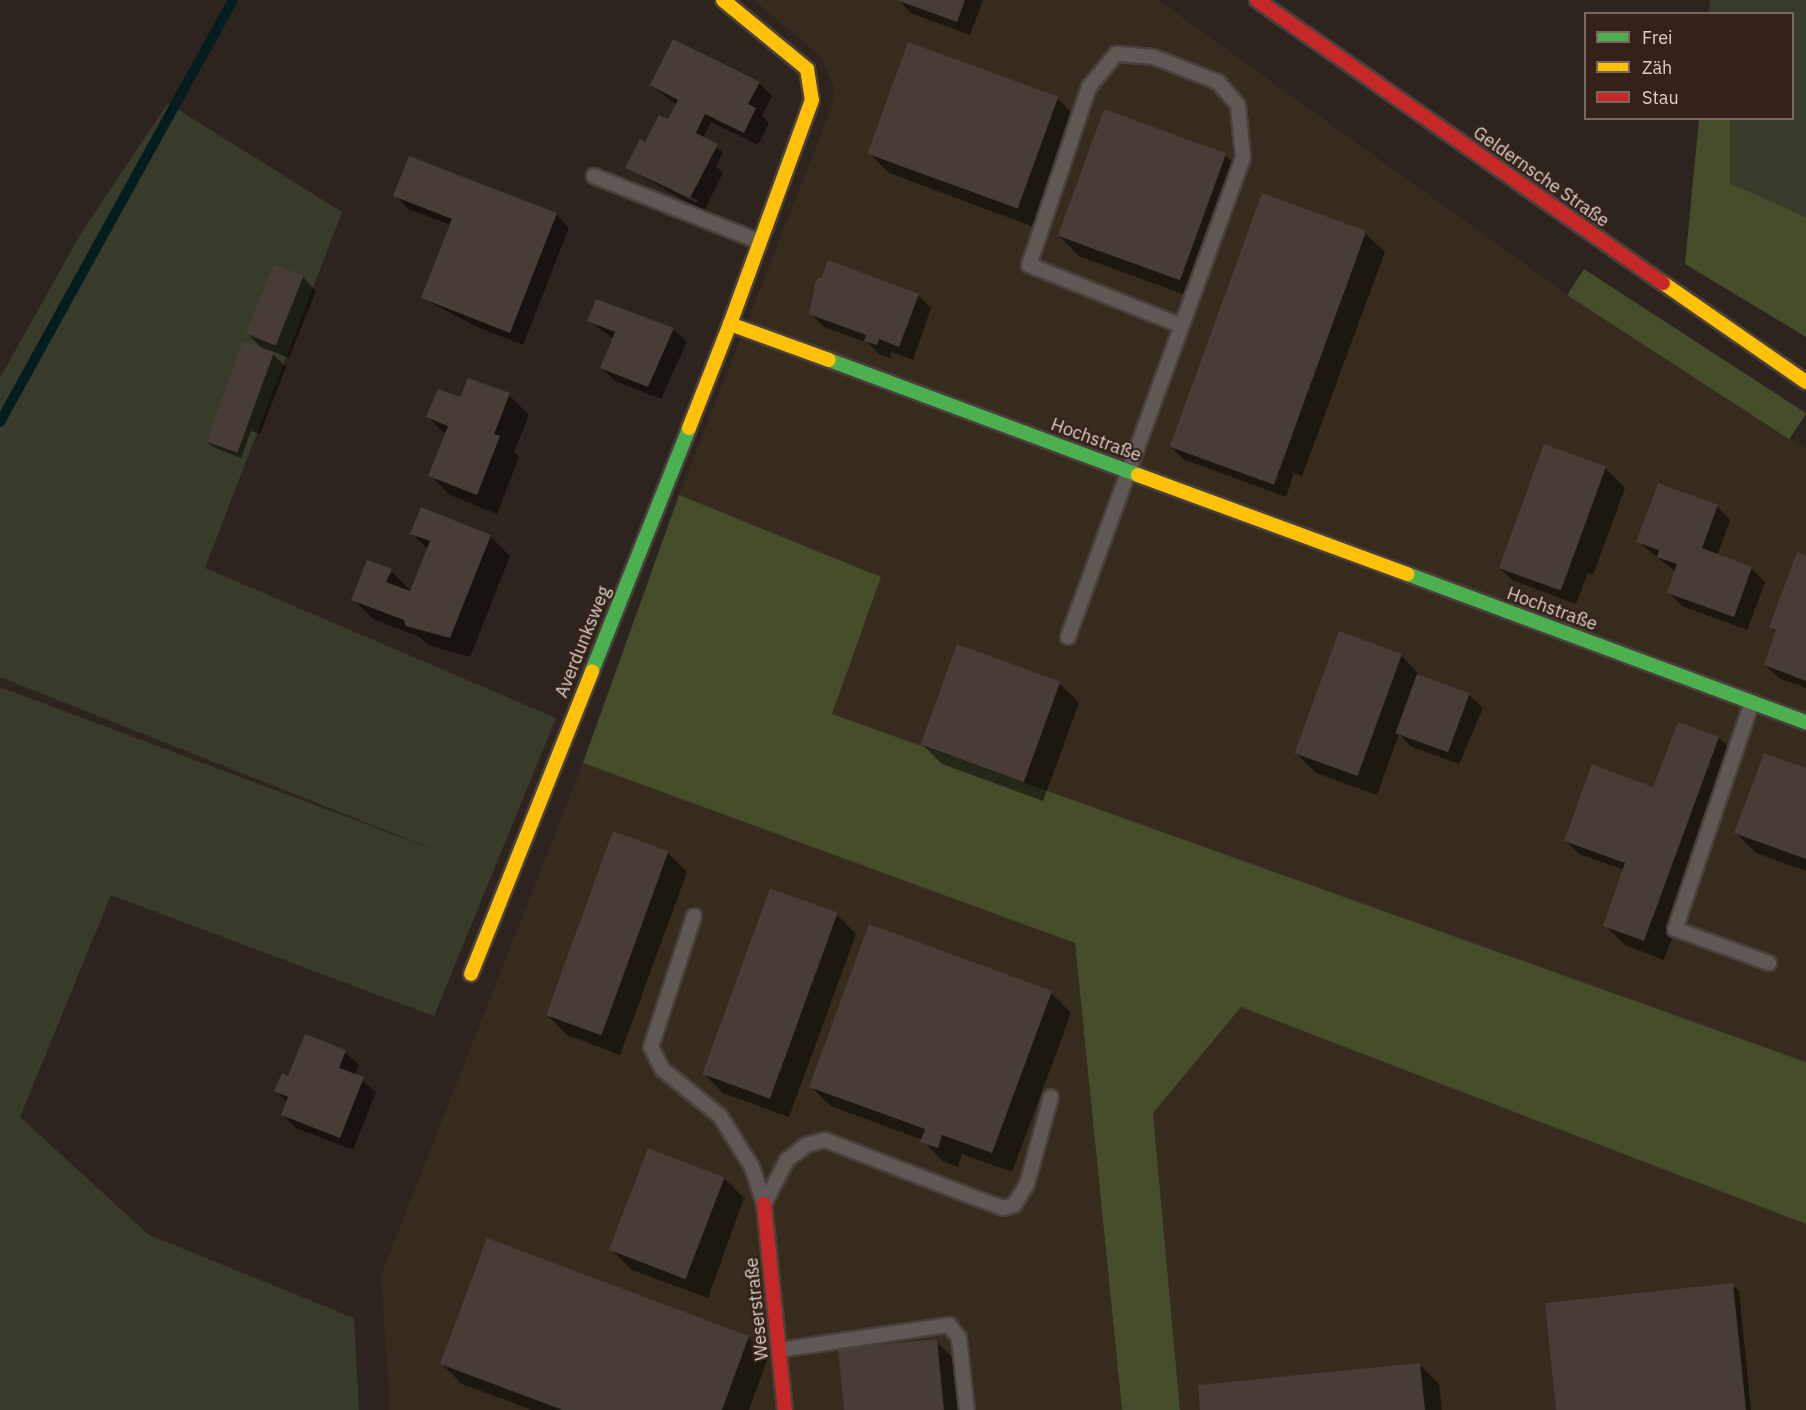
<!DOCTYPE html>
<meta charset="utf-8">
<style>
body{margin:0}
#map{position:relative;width:1806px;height:1410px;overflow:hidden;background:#2e241f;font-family:"IBM Plex Sans",sans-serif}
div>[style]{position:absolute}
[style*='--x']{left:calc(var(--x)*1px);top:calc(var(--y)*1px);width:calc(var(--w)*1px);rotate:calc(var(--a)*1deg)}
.commercial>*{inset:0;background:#362b1d}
.green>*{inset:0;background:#383b29}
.forest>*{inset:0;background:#454d2b;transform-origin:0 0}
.shadow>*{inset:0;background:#0007}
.stream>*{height:10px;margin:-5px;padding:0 5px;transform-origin:5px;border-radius:5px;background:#041d1f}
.building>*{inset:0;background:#483c36;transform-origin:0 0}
.roads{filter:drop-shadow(2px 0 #49403c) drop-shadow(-2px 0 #49403c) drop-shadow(0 2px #49403c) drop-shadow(0 -2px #49403c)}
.lane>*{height:14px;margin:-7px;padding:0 7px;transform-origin:7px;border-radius:7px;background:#605854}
.fast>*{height:14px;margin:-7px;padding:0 7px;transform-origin:7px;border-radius:7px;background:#4caf50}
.slow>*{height:14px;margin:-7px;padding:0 7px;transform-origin:7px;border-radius:7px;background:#ffc107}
.jam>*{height:14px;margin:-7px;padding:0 7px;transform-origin:7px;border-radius:7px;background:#c62828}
span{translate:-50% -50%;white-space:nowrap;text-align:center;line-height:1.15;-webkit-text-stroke:4.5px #342219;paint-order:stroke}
.street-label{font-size:18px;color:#dccfc9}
.legend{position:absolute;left:1584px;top:12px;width:210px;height:108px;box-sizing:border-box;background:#342219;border:2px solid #77675f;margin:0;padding:8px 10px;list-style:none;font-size:18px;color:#dccfc9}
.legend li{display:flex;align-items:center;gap:12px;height:30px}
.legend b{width:30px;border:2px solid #77675f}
</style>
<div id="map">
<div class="commercial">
<i style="clip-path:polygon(754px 0,1158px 0,1565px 293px,1806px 449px,1806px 1062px,831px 714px,679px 495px,833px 104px,834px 86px,820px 56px)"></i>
<i style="clip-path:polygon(583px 763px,1075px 943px,1122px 1410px,390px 1410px,381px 1275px)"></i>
<i style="clip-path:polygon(1241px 1007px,1806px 1224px,1806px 1410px,1180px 1410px,1153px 1113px)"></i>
</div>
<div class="green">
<i style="clip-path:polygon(1710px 0,1806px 0,1806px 217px,1730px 183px,1730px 119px,1792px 118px,1792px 14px,1708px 14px)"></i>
<i style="clip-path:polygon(168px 103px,342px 212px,205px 568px,556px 718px,434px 1016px,111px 895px,20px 1117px,149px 1235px,354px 1318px,359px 1410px,0 1410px,0 687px,443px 853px,0 677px,0 378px,80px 235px)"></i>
</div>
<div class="forest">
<i style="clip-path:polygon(1699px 119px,1730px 119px,1730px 183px,1806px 217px,1806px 337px,1685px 264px)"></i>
<i style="left:1584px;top:269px;width:265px;height:31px;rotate:33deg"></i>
<i style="clip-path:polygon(679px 495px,881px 577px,832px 714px,1806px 1062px,1806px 1224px,1241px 1007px,1153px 1113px,1180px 1410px,1122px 1410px,1075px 943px,583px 763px)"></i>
</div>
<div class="shadow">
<i style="clip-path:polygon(898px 0,983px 0,970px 35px,911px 13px)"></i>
<i style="clip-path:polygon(evenodd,759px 83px,772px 96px,762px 116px,769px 123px,758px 145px,711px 122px,703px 138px,723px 152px,716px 166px,723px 173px,704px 211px,627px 168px,669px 121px,677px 105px,651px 85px,759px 83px,671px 187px,698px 200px,696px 203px,671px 190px,671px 187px)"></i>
<i style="clip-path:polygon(1057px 98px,1077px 118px,1037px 228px,889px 173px,869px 153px)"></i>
<i style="clip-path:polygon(1225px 155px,1245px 175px,1199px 300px,1079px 256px,1059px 236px)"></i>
<i style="clip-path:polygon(395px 195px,556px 214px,569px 228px,523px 345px,475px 326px,422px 298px,451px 225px,408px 209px)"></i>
<i style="clip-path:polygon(1365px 233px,1385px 252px,1302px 476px,1294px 473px,1286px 497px,1183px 459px,1170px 446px)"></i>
<i style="clip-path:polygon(303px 277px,316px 291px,289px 358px,269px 350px,286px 367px,260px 434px,251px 431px,241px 458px,213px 447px,206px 441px,265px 351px,248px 334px)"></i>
<i style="clip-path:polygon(823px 279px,918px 295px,931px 308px,913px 360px,892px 352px,890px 358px,879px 354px,868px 343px,824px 327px,810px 313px)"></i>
<i style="clip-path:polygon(589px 321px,673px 329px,687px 342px,661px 399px,615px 381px,602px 368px,614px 339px)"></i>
<i style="clip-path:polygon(509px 395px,529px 415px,514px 452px,519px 457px,497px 514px,450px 495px,430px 475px,446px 435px,428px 417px,461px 399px)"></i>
<i style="clip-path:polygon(1605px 468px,1625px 488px,1593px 575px,1588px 573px,1576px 604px,1512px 580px,1498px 567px)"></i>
<i style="clip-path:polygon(1717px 506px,1730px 520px,1717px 556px,1752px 569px,1765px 582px,1747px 630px,1682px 606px,1669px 593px,1676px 572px,1638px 542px)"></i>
<i style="clip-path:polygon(412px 533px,490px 536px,510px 556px,470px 657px,428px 645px,420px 637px,373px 619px,353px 599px,391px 571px,412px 592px,428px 550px)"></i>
<i style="clip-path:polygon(1806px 558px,1806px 688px,1779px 678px,1765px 665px,1777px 633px,1771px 627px)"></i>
<i style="clip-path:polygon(1401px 655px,1420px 676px,1469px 695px,1483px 708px,1459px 764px,1410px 746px,1399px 734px,1377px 795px,1316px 773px,1296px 753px)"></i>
<i style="clip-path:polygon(1059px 683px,1079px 703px,1043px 801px,942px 764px,922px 744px)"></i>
<i style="clip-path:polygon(1679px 724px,1719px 738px,1739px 758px,1664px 960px,1625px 945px,1605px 925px,1625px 870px,1579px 854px,1565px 840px,1653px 788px)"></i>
<i style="clip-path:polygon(1806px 770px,1806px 871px,1756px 853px,1736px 833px)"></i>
<i style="clip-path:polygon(667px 852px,687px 872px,620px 1055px,567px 1035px,547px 1015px)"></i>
<i style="clip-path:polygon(836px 914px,856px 934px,789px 1117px,723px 1093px,703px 1073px)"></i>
<i style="clip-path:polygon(1051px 993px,1071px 1013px,1012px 1172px,962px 1154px,958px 1167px,942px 1161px,923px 1140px,831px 1106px,811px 1087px)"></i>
<i style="clip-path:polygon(306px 1036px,345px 1052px,359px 1065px,355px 1075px,376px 1092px,353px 1150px,296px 1128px,283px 1115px,288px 1103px,276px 1091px,289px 1078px)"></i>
<i style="clip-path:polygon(724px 1178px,744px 1198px,708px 1298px,632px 1270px,612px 1250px)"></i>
<i style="clip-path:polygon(1732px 1285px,1739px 1291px,1751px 1410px,1557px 1410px)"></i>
<i style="clip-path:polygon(748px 1337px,768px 1357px,749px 1410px,532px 1410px,462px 1384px,442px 1364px)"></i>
<i style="clip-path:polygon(936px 1341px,956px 1361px,961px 1410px,846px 1410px)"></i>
<i style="clip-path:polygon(1419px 1364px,1439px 1384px,1442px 1410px,1202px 1410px)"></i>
</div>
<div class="stream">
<i style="--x:0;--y:422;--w:482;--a:-61.1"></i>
</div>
<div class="building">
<i style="clip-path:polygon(896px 0,965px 0,957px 22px)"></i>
<i style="clip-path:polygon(673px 39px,760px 82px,748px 104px,756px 108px,744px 133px,705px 114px,696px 133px,718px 144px,690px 198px,625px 168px,640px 139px,645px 142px,659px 115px,668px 119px,678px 100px,650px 85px)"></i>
<i style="left:908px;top:42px;width:160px;height:119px;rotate:20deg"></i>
<i style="left:1104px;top:109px;width:130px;height:135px;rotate:20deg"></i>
<i style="clip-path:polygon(409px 156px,557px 213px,510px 333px,421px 298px,452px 219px,393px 196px)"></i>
<i style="left:1262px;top:193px;width:111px;height:270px;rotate:20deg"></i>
<i style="clip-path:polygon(828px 260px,919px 294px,899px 347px,879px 339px,877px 345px,864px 341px,866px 335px,809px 314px,816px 280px,822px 277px)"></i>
<i style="left:274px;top:264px;width:32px;height:75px;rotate:22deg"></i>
<i style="clip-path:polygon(596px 299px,674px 328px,648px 387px,600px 368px,615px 332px,587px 321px)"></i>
<i style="left:243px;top:341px;width:33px;height:107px;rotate:20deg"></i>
<i style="clip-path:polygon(468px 378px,510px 393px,494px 434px,500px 436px,477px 495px,428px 476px,448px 426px,426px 417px,438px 389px,460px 397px)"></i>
<i style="left:1544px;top:444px;width:66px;height:132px;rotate:20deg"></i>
<i style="clip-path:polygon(1658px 483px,1718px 505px,1702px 548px,1752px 567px,1734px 617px,1667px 593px,1677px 564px,1657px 557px,1659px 550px,1636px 542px)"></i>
<i style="clip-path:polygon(421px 507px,491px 535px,450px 638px,406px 626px,404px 620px,351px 600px,367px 560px,392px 569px,386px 582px,410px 591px,430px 541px,410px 534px)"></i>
<i style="clip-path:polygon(1797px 552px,1806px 556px,1806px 681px,1764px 665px,1776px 630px,1769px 627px)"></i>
<i style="left:1339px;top:631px;width:67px;height:130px;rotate:20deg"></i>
<i style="left:957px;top:644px;width:110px;height:107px;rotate:20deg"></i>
<i style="left:1417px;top:674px;width:56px;height:63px;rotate:20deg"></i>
<i style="clip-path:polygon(1678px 722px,1719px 737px,1644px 941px,1603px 926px,1625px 863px,1564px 841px,1592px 764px,1653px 787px)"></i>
<i style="clip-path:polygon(1764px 753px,1806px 768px,1806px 859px,1734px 833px)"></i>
<i style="left:613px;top:831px;width:59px;height:196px;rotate:20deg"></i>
<i style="left:770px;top:888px;width:72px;height:198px;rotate:20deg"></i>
<i style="clip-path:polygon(869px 924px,1052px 991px,992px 1153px,942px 1135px,938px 1148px,920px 1142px,925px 1129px,809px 1087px)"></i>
<i style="clip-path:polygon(305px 1034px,346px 1050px,339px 1068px,364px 1077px,340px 1138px,281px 1115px,288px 1097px,274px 1091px,282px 1073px,288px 1076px)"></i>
<i style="left:648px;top:1148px;width:82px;height:109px;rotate:21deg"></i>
<i style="clip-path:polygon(487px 1238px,749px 1336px,722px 1410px,563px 1410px,440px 1364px)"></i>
<i style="clip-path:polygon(1733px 1283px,1746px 1410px,1556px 1410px,1545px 1303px)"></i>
<i style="clip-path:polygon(937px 1339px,944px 1410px,844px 1410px,838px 1349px)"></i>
<i style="clip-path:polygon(1420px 1363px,1425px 1410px,1200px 1410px,1198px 1385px)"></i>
</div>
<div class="roads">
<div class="lane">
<i style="--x:594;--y:176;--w:176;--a:21.6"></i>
<i style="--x:1068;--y:637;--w:510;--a:-69.93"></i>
<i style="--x:1243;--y:158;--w:53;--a:-95.4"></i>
<i style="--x:1238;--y:105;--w:30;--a:-131"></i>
<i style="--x:1218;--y:82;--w:69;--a:-158.7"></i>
<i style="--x:1154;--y:57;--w:38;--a:-175"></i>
<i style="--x:1116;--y:54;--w:43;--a:129.3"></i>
<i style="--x:1089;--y:87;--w:188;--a:108.6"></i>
<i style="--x:1029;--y:265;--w:162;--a:21.7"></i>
<i style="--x:1752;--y:702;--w:240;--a:108.7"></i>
<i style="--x:1675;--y:929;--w:100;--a:19.9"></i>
<i style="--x:694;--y:916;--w:138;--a:108.2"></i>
<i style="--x:651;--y:1047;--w:25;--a:63"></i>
<i style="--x:662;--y:1069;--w:75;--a:39"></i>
<i style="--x:720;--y:1116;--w:60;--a:57.9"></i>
<i style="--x:752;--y:1167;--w:39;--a:72"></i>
<i style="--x:764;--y:1204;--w:50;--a:-62.4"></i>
<i style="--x:787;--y:1160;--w:24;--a:-38"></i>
<i style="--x:806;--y:1145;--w:20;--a:-15"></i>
<i style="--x:825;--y:1140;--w:159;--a:21.1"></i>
<i style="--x:973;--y:1197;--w:32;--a:20"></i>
<i style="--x:1003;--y:1208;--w:11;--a:-15"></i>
<i style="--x:1014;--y:1205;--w:25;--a:-58"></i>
<i style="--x:1027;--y:1184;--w:90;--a:-74.6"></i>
<i style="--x:779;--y:1350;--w:172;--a:-8.4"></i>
<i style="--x:949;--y:1325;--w:16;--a:52"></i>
<i style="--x:959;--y:1338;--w:72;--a:83.7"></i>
</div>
<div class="fast">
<i style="--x:829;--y:360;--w:330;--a:20.4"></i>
<i style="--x:1407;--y:574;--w:426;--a:20.4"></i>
<i style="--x:592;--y:671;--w:262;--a:-68.2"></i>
</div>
<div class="slow">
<i style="--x:723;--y:0;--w:109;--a:39.4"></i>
<i style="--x:807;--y:69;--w:31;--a:81"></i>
<i style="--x:812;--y:100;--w:239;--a:110.1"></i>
<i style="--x:730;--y:324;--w:105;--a:20"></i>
<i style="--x:1663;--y:283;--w:174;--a:34.7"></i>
<i style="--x:689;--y:428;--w:112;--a:-68.5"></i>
<i style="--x:1138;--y:475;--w:287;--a:20.2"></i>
<i style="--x:471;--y:974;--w:326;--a:-68.2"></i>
</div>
<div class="jam">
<i style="--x:1257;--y:0;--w:495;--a:34.9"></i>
<i style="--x:764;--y:1204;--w:207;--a:84.2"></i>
</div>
</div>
<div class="street-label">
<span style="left:1541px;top:177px;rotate:35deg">Geldernsche Straße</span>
<span style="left:1096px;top:440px;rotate:20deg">Hochstraße</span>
<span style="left:1552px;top:609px;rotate:20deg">Hochstraße</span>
<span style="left:583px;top:642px;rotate:-68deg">Averdunksweg</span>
<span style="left:757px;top:1309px;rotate:-96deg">Weserstraße</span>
</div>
<ul class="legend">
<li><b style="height:8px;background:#4caf50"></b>Frei</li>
<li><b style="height:8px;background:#ffc107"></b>Zäh</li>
<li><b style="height:8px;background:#c62828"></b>Stau</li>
</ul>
</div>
